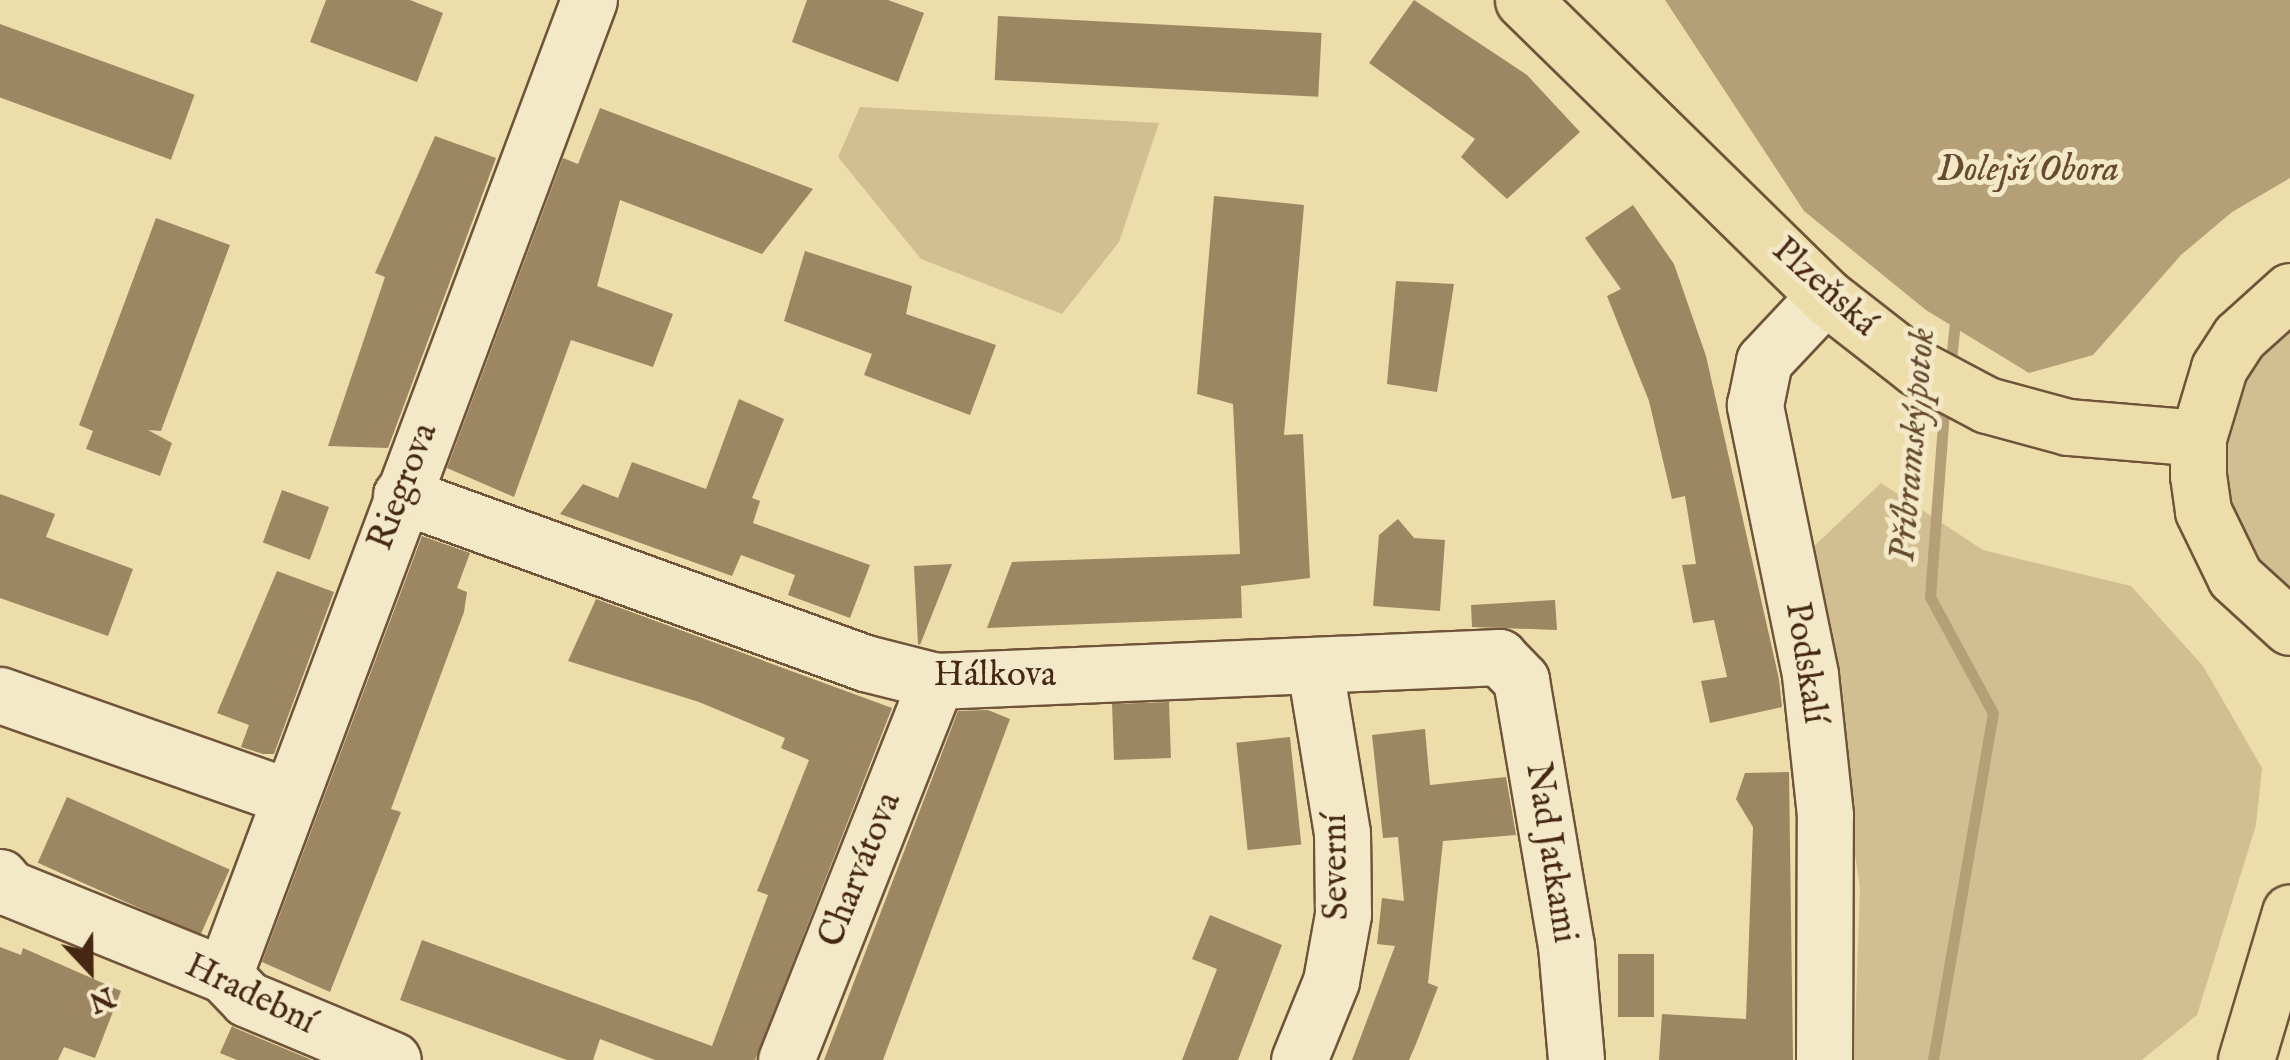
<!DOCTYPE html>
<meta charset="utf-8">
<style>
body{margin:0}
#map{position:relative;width:2290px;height:1060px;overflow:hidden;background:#edddab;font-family:"IM FELL English",serif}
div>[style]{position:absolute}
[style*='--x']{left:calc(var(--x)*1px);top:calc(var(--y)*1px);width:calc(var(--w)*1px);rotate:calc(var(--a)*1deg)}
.green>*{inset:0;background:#d1be91}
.water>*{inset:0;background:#b49f77}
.stream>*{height:11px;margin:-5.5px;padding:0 5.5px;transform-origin:5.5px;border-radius:5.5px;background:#b49f77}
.building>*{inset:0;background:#9d8662;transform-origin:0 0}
.roads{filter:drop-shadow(2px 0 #705439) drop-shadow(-2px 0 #705439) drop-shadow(0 2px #705439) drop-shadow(0 -2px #705439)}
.minor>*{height:55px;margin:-27.5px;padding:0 27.5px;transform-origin:27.5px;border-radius:27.5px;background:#f3e9c8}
.major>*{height:55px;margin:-27.5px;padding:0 27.5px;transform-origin:27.5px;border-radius:27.5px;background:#edddab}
span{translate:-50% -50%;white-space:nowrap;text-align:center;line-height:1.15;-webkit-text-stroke:10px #f3e9c8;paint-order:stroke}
.street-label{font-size:35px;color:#462713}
.water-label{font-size:38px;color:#674b31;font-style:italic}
.north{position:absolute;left:40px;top:920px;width:100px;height:100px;-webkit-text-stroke:8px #f3e9c8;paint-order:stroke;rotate:158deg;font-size:28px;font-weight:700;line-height:40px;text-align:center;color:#462713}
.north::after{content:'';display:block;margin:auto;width:35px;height:45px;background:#462713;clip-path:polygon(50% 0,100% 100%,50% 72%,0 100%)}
</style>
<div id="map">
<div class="green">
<i style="clip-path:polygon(860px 107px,1159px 123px,1119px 242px,1062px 314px,921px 259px,838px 157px)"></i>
<i style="clip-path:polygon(2290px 314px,2290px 604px,2223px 511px,2221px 412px,2273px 327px)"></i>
<i style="clip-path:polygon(1881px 483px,1983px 550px,2131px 586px,2203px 666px,2262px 768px,2256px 825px,2197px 1015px,2142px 1060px,1854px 1060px,1860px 888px,1810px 550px)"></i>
</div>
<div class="water">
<i style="clip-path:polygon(1665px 0,2290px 0,2290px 178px,2232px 212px,2181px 255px,2093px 355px,2029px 373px,1926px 310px,1804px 211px)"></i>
</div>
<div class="stream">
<i style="--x:1950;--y:369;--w:56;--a:-83.9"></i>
<i style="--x:1933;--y:1060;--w:352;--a:-80.2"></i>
<i style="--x:1993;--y:713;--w:132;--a:-118.5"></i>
<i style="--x:1930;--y:597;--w:201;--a:-85.7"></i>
</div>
<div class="building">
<i style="clip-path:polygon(326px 0,410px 0,443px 13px,417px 82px,310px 42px)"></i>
<i style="clip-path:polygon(807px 0,888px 0,924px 13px,898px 82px,792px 42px)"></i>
<i style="clip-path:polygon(1414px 0,1527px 75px,1580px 132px,1507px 199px,1461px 157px,1475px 139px,1369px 63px)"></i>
<i style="left:998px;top:16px;width:324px;height:64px;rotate:3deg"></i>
<i style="left:0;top:24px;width:207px;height:69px;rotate:20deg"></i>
<i style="clip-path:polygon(600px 108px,813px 189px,762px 254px,620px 200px,597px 286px,673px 314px,653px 367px,571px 340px,514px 497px,447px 468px,563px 158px,578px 164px)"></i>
<i style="clip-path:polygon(435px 136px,496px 158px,388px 448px,328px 446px,385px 277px,375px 273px)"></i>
<i style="clip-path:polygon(1214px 196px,1304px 205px,1284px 435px,1303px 434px,1310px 578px,1241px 586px,1242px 618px,987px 628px,1012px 562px,1240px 554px,1233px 404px,1197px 394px)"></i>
<i style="clip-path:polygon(1633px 205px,1674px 264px,1706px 356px,1779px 679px,1782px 707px,1710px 723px,1701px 681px,1727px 677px,1714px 620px,1693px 623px,1682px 565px,1696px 564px,1685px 496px,1672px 499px,1649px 401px,1607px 296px,1621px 289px,1585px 238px)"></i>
<i style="clip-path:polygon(156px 218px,230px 245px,161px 431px,148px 430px,172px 443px,160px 476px,86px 449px,93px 431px,79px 425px)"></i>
<i style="clip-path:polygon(805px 251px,912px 286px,906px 314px,996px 345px,970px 415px,864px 375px,872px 354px,784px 321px)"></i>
<i style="clip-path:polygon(1396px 281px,1454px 284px,1437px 392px,1387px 384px)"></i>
<i style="clip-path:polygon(739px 399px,784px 419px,752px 498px,760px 501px,753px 523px,870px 565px,850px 618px,788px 595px,795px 575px,741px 555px,732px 576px,560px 514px,583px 484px,618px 498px,632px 462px,706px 489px)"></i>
<i style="left:282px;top:490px;width:50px;height:56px;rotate:20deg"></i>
<i style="clip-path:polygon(0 494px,55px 514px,46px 537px,133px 569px,108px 636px,0 598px)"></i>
<i style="clip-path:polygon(1398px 519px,1414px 538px,1445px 540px,1440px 611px,1373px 606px,1379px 535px)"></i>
<i style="clip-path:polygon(422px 536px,470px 553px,457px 588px,467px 592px,464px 612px,391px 809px,401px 812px,330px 992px,262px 962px)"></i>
<i style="clip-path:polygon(952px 564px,920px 645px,918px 644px,914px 566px)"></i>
<i style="clip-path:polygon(277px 571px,334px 592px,274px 754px,263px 754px,241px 747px,249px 725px,217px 713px)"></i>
<i style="clip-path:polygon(596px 599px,892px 708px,755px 1060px,655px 1060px,600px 1039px,593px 1060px,567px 1060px,400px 1000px,422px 940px,712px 1046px,768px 895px,757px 891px,809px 760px,781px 748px,785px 738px,699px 702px,568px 661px)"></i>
<i style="clip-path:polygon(1555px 600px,1557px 630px,1472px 627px,1471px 605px)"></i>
<i style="left:1169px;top:702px;width:56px;height:57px;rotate:88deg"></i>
<i style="clip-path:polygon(988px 710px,1010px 719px,883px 1060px,824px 1060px,958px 711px)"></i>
<i style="clip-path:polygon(1425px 729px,1430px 785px,1506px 777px,1516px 835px,1443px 841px,1428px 983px,1438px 987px,1416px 1044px,1409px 1060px,1352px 1060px,1395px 946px,1377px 944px,1382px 898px,1404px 901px,1398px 837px,1383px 838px,1372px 735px)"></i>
<i style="left:1290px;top:737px;width:108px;height:54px;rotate:84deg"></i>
<i style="clip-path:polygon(1789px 772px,1793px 1060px,1659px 1060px,1662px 1014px,1746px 1019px,1753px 827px,1736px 799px,1745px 773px)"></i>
<i style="left:67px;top:797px;width:178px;height:72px;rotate:24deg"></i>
<i style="clip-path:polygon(1210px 915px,1282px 945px,1238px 1060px,1182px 1060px,1217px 969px,1192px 959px)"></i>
<i style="clip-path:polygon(0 947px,21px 955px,23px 948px,121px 991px,95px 1058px,64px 1047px,58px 1060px,0 1060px)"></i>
<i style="left:1618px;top:954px;width:36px;height:63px"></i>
<i style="clip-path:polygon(232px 1026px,235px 1028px,312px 1060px,237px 1060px,220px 1053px)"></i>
</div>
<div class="roads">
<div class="minor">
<i style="--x:401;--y:495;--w:493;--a:19.9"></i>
<i style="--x:865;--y:663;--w:73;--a:14.2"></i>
<i style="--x:936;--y:681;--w:564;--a:-2.44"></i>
<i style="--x:1499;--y:657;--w:32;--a:46"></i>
<i style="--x:1521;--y:680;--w:269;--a:80.4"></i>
<i style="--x:1566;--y:945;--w:115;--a:85"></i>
<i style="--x:0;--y:695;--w:304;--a:19.4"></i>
<i style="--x:0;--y:877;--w:14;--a:51"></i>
<i style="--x:9;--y:888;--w:232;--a:22"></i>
<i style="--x:224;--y:975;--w:33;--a:46"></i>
<i style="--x:247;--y:999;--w:158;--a:22.7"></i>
<i style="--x:224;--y:975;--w:1041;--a:-69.48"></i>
<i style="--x:786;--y:1060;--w:408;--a:-68.4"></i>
<i style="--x:1299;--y:1060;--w:85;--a:-67.9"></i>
<i style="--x:1331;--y:981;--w:68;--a:-79.8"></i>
<i style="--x:1343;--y:914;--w:81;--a:-90.7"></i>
<i style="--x:1342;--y:833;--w:166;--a:-99.3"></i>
<i style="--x:1824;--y:1060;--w:245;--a:-89.8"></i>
<i style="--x:1825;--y:815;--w:142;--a:-96.1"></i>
<i style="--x:1810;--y:674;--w:275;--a:-101.6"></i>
<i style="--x:1755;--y:405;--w:45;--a:-78.4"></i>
<i style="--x:1764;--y:361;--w:89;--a:-46.8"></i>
</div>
<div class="major">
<i style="--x:1523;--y:0;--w:423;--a:44.4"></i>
<i style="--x:1825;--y:296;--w:117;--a:38"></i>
<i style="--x:1917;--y:368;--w:79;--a:27.9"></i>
<i style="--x:1987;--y:405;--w:84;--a:15.2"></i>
<i style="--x:2068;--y:427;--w:130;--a:4.8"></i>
<i style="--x:2290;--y:291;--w:69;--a:138"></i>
<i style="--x:2239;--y:337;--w:37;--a:123"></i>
<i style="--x:2219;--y:368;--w:73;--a:106.7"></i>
<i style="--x:2198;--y:438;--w:37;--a:90"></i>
<i style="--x:2198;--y:475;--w:36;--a:82"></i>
<i style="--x:2203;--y:511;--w:73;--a:64.1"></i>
<i style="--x:2235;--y:577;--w:74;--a:42.3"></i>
<i style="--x:2246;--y:1060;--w:154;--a:-73.4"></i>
</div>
</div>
<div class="street-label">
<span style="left:1824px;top:288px;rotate:42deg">Plzeňská</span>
<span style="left:404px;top:487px;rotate:-69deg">Riegrova</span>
<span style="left:1805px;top:663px;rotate:81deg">Podskalí</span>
<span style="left:995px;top:676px">Hálkova</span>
<span style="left:1550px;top:853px;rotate:81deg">Nad Jatkami</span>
<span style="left:1337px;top:867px;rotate:-91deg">Severní</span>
<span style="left:861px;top:870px;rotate:-68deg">Charvátova</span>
<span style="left:250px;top:995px;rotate:26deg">Hradební</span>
</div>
<div class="water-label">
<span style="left:2028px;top:171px">Dolejší Obora</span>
<span style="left:1914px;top:445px;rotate:-85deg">Příbramský potok</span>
</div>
<div class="north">N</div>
</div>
